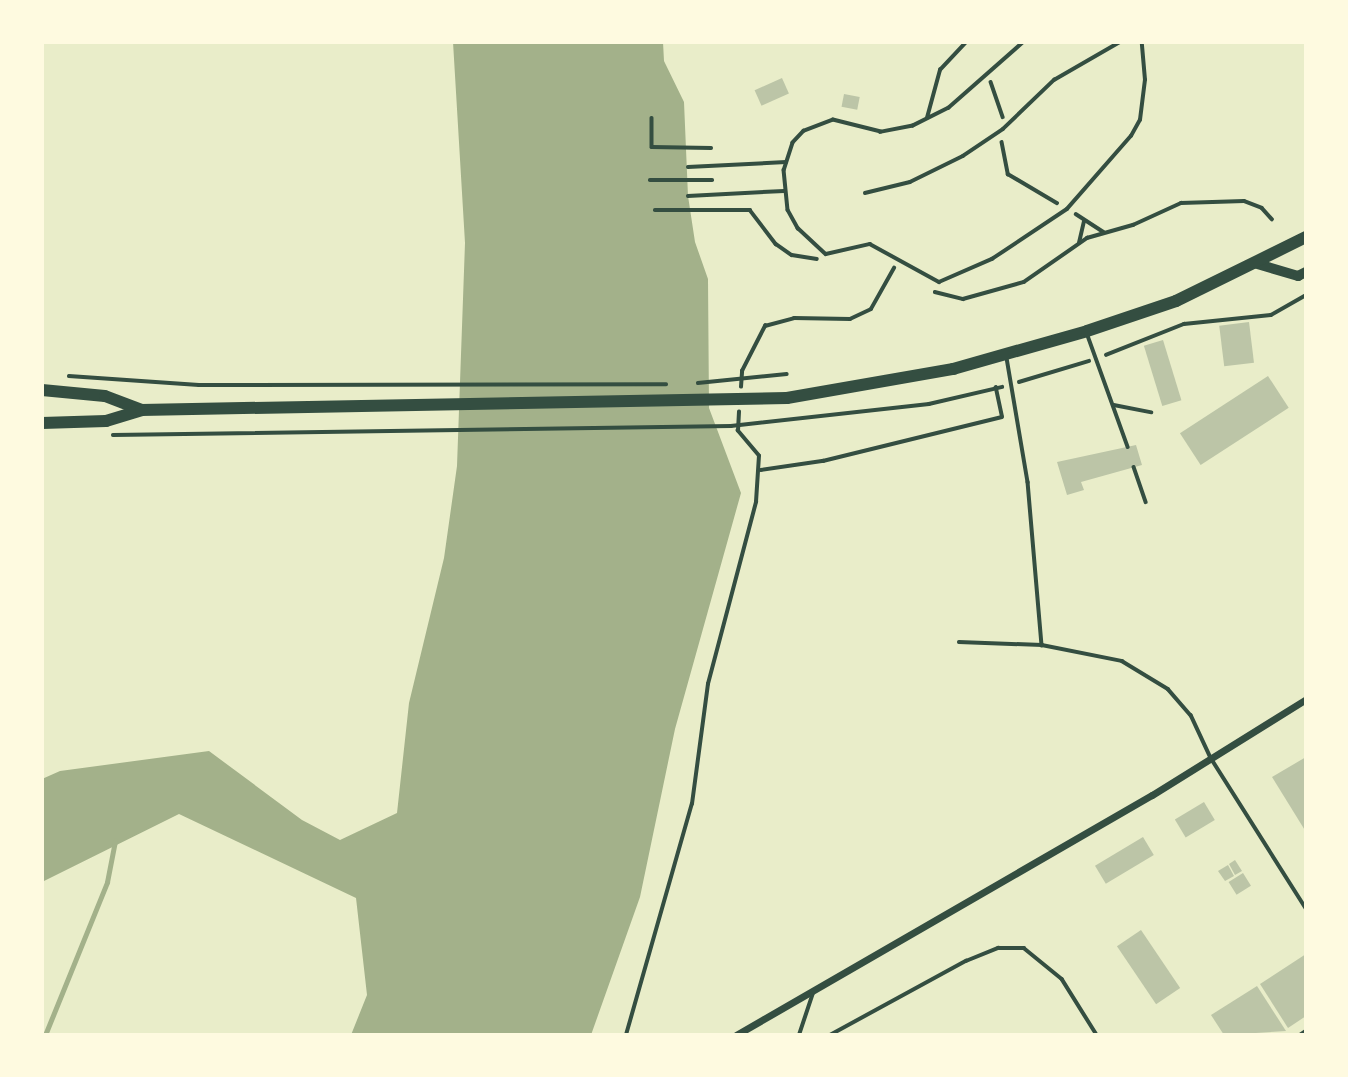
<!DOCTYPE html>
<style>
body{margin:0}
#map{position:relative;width:1348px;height:1077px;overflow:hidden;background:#e9edc9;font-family:"Source Serif 4",serif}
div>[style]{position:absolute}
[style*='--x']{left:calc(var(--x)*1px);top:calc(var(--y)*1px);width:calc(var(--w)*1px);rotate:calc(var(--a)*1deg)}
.water>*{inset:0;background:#a3b18a}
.stream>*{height:5px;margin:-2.5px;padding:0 2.5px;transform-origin:2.5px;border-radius:2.5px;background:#a3b18a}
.building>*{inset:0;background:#bcc5a7;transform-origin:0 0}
.path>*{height:3.5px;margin:-1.75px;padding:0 1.75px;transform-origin:1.75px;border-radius:1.75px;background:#344e41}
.service>*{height:3.5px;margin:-1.75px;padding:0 1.75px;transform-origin:1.75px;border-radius:1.75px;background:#344e41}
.minor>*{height:7px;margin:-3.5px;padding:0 3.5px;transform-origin:3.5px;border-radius:3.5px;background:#344e41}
.tertiary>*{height:10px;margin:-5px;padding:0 5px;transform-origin:5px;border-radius:5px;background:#344e41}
.primary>*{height:12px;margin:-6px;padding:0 6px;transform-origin:6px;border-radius:6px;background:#344e41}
span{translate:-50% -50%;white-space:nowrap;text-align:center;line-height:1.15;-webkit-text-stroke:7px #fefae0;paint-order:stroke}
.frame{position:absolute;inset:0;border:44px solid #fefae0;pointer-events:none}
</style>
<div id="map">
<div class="water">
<i style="clip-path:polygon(453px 42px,663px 42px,664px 61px,684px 102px,688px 196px,695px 242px,708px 279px,709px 408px,741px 493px,675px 729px,640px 897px,591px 1035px,351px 1035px,367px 995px,356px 898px,179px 814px,42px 882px,42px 779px,60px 771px,209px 751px,302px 820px,340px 840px,397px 813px,409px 703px,444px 558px,457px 466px,465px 243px)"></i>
</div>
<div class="stream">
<i style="--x:45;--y:1035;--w:165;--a:-67.9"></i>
<i style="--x:107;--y:882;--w:42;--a:-79"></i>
</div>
<div class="building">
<i style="left:782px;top:78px;width:17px;height:30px;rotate:66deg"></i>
<i style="left:844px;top:94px;width:16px;height:13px;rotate:11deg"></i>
<i style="left:1249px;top:322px;width:41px;height:30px;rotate:83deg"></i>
<i style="left:1163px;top:340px;width:63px;height:20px;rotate:73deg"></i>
<i style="left:1268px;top:376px;width:38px;height:105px;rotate:57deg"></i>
<i style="clip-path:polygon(1136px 445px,1142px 465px,1081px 482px,1084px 490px,1067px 495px,1057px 462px)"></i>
<i style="clip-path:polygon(1306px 757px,1306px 832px,1272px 777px)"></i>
<i style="left:1204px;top:802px;width:21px;height:34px;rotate:59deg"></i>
<i style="left:1143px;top:837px;width:21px;height:56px;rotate:59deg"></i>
<i style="clip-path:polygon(1235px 860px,1242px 871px,1235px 875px,1229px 864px)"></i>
<i style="clip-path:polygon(1228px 865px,1234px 876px,1225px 881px,1218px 871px)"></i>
<i style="left:1243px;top:873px;width:15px;height:17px;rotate:58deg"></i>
<i style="left:1141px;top:930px;width:70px;height:29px;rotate:56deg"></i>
<i style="clip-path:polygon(1306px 954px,1306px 1016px,1288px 1028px,1260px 984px)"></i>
<i style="clip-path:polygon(1257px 986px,1286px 1031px,1224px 1035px,1211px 1015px)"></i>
</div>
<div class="path">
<i style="--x:991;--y:82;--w:37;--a:71"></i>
<i style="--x:652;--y:118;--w:29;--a:90"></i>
<i style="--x:652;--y:147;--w:59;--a:1"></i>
<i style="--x:1002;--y:142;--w:33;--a:79"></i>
<i style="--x:1008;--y:174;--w:57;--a:30.6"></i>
<i style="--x:650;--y:180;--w:62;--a:0"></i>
<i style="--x:655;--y:210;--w:95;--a:0"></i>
<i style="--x:750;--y:210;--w:43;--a:52.6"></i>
<i style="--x:776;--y:244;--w:19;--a:35"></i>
<i style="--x:792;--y:255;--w:25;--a:9"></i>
<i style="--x:1076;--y:214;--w:33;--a:33"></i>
<i style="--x:1079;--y:243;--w:22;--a:-77"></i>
<i style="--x:935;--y:292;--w:29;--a:14"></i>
<i style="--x:963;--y:299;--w:63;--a:-15.6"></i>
<i style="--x:1024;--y:282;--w:77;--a:-34.9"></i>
<i style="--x:1087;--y:238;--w:48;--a:-15.8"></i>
<i style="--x:1133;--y:225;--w:53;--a:-24.6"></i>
<i style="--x:1181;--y:203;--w:63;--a:-1.8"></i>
<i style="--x:1244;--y:201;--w:19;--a:21"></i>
<i style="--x:1262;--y:208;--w:15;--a:48"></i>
<i style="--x:1106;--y:355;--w:84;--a:-21.7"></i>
<i style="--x:1184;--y:324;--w:87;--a:-5.9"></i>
<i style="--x:1271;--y:315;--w:40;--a:-29.7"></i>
<i style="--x:69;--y:376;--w:130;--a:4"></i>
<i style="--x:199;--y:385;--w:467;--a:-0.1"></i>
<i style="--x:1019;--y:382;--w:73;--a:-16.7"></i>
<i style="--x:698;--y:383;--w:89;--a:-5.8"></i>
<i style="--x:741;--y:387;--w:16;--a:-86"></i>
<i style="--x:742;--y:371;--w:51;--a:-62.9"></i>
<i style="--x:765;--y:326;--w:30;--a:-15"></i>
<i style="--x:794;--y:318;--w:56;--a:1"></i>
<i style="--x:850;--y:319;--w:23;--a:-25"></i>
<i style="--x:871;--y:309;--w:47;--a:-60.7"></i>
<i style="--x:113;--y:435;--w:618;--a:-0.83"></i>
<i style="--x:731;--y:426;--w:199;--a:-6.3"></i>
<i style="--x:929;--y:404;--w:75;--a:-13.1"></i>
<i style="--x:761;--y:470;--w:63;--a:-8.3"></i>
<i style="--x:823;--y:461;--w:184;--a:-13.8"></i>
<i style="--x:1002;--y:417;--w:30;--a:-102"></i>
<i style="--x:626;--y:1035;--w:240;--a:-74.1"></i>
<i style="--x:692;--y:804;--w:121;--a:-82.4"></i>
<i style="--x:708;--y:684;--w:188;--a:-75.2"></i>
<i style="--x:756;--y:502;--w:46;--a:-86.3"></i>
<i style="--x:759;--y:456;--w:33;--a:-130"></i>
<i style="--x:738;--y:431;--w:19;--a:-87"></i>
</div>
<div class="service">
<i style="--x:1024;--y:42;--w:100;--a:138.7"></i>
<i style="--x:949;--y:108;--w:40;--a:153.4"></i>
<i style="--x:913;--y:126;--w:33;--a:169"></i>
<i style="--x:881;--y:132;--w:49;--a:-166"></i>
<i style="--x:833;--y:120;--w:31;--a:159"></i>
<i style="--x:804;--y:131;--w:16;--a:133"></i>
<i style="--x:793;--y:143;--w:28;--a:108"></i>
<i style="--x:784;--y:170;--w:40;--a:84.3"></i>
<i style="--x:788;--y:210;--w:21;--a:61"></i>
<i style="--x:798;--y:228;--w:38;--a:43"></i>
<i style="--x:826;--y:254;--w:45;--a:-12.8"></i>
<i style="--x:870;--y:244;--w:79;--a:28.8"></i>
<i style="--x:939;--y:282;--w:58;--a:-23.5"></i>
<i style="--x:992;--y:259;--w:90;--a:-33.7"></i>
<i style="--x:1067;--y:209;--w:97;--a:-48.8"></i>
<i style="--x:1131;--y:136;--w:18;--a:-61"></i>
<i style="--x:1140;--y:120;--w:40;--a:-82.9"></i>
<i style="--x:1145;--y:80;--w:38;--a:-95"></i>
<i style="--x:927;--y:118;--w:50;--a:-74.8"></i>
<i style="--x:940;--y:70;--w:38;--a:-47"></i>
<i style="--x:688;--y:167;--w:98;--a:-2.9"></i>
<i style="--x:865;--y:193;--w:46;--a:-13.7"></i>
<i style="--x:910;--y:182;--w:59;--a:-26.1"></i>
<i style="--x:963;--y:156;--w:48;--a:-34"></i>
<i style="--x:1003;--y:129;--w:71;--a:-43.9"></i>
<i style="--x:1054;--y:80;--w:76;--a:-29.9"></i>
<i style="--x:688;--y:196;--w:96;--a:-3"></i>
<i style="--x:1087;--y:333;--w:121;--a:70.2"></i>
<i style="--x:1007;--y:358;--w:126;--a:80.4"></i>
<i style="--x:1028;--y:482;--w:164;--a:85.1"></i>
<i style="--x:1114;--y:405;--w:38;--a:11"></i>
<i style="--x:1134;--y:467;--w:37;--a:71"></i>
<i style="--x:959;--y:642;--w:83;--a:2.1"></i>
<i style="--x:1042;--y:645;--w:82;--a:11.3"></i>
<i style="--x:1122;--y:661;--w:54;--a:31.3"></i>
<i style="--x:1168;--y:689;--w:35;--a:49"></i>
<i style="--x:1191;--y:715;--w:47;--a:65.1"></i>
<i style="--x:1211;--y:758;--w:178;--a:57.7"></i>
<i style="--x:799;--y:1035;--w:47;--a:-71.6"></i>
<i style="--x:830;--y:1035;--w:155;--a:-28.6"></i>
<i style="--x:966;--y:961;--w:35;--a:-22"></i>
<i style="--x:998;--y:948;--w:26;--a:0"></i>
<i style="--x:1024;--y:948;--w:49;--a:39.2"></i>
<i style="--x:1062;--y:979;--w:66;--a:58"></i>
<i style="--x:1300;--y:1035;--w:7;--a:-34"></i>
</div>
<div class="minor">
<i style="--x:736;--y:1035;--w:480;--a:-30"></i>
<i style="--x:1152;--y:795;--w:181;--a:-31.9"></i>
</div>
<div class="tertiary">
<i style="--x:1254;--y:263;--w:46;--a:16.5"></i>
<i style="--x:1298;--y:276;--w:9;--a:-27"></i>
</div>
<div class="primary">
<i style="--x:42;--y:390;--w:63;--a:5.4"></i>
<i style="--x:105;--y:396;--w:39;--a:21"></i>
<i style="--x:42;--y:423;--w:64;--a:-1.8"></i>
<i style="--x:106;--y:421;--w:37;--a:-17"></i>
<i style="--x:141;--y:410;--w:646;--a:-1.06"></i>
<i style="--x:787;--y:398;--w:169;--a:-9.9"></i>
<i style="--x:953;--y:369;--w:139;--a:-15.8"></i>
<i style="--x:1087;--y:331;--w:94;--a:-18.6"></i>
<i style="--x:1176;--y:301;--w:145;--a:-26.2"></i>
</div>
<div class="frame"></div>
</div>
